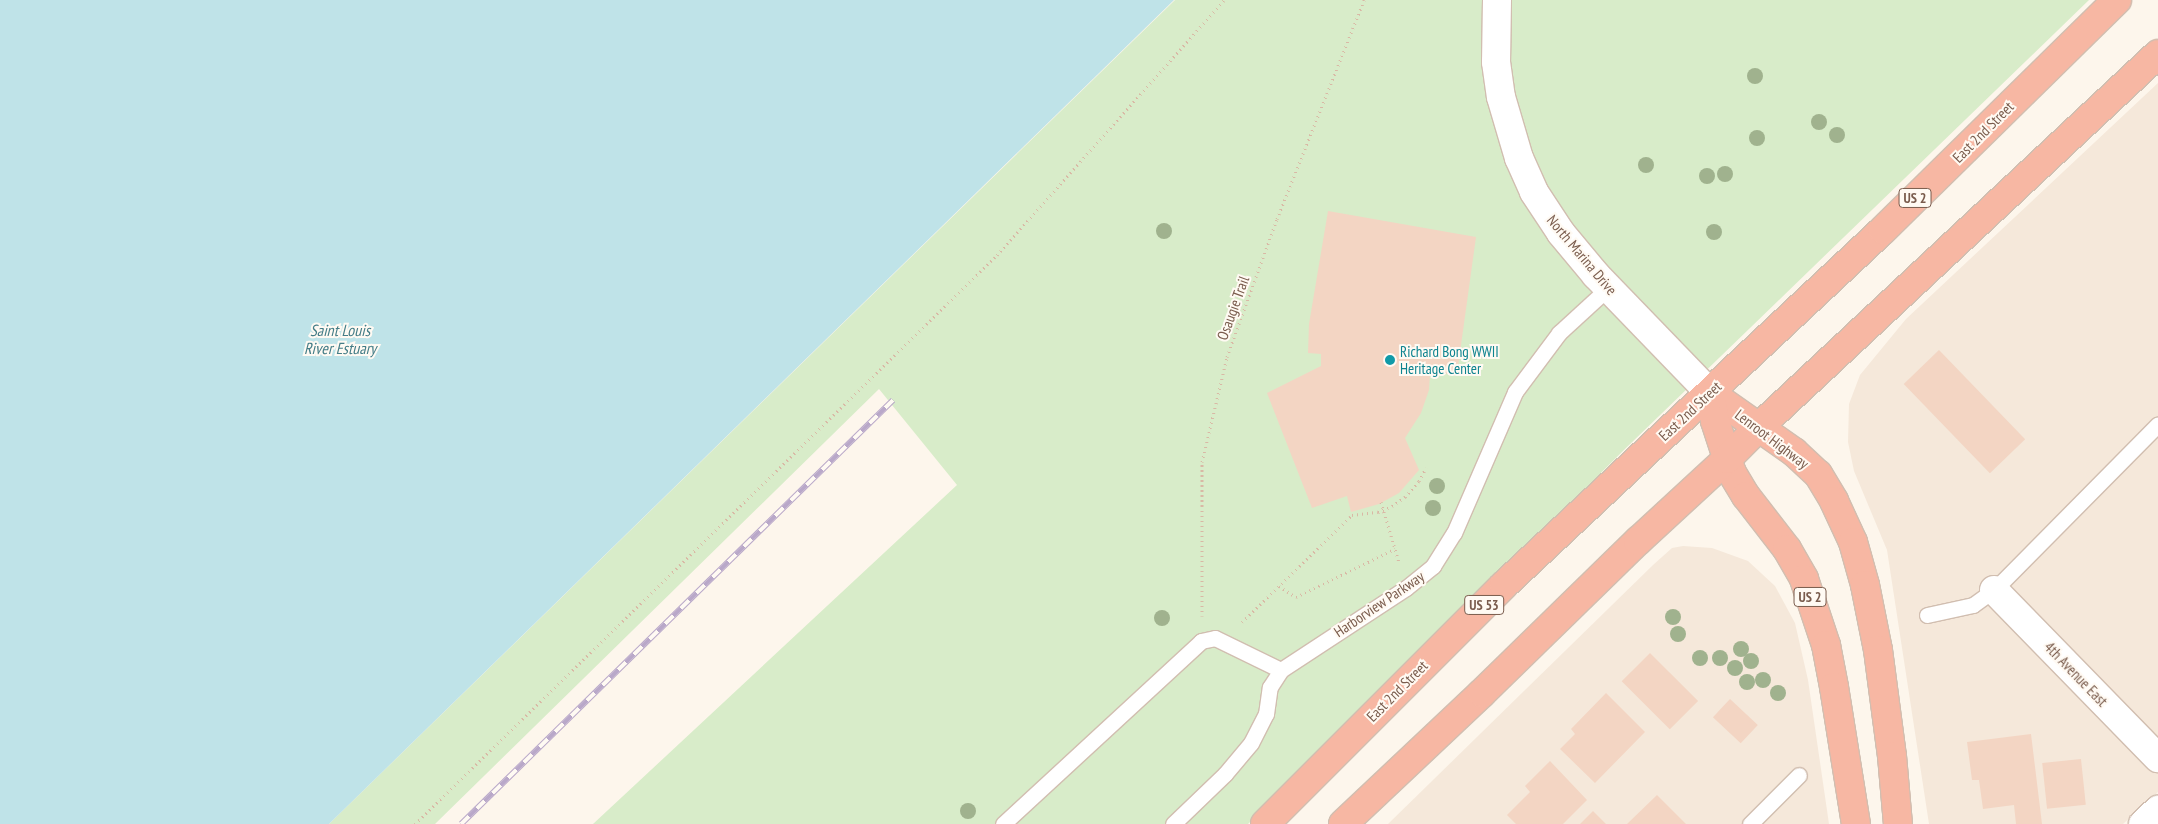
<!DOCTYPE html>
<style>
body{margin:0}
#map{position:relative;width:2158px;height:824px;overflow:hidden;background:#fdf6ec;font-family:"PT Sans Narrow",sans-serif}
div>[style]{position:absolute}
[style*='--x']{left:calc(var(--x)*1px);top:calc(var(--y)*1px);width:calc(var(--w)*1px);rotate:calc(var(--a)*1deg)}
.residential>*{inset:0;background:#f5e8da}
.green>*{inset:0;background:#d8ecc9}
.water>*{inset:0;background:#bfe3e8}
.building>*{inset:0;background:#f3d5c3;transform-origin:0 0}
.path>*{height:3px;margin-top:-1.5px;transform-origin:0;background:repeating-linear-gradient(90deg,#d9b8a5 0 1px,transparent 0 5px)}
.roads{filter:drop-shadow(1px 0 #d1beb0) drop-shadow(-1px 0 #d1beb0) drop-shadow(0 1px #d1beb0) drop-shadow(0 -1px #d1beb0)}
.lane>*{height:15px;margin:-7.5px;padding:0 7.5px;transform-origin:7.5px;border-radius:7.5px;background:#fff}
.street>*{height:28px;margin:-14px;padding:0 14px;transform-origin:14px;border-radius:14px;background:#fff}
.highway>*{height:28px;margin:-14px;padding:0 14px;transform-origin:14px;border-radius:14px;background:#f7b7a3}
.rail>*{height:5.5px;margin-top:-2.75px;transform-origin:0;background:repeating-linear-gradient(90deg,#fffaf3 0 11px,#b9a8c9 0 22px);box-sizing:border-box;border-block:1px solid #b9a8c9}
.trees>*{width:16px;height:16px;margin:-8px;border-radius:50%;background:#a0b28e}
.dots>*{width:14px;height:14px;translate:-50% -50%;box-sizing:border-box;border:2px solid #fffaf3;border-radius:50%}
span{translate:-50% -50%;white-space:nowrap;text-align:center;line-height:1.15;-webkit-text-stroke:4px #fffaf3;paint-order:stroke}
.shield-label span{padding:1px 4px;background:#fffaf3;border:1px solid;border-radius:4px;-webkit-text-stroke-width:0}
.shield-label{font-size:14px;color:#7a5c4d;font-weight:700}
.street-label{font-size:15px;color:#7a5c4d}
.culture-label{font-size:15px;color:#0d838f}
.left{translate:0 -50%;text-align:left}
.water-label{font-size:16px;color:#437c86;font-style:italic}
</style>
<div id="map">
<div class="residential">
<i style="clip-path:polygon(2158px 83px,2158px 792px,2123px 824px,1929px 824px,1887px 550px,1854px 471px,1848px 442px,1849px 404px,1860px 375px,1906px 319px)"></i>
<i style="clip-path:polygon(1683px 546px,1712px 548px,1748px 561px,1775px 586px,1795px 623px,1808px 680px,1829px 824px,1388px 824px,1653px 565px,1672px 548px)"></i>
</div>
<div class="green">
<i style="clip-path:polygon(1175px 0,2089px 0,1628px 446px,1248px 824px,593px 824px,957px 485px,879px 389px,435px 824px,329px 824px)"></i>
</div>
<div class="water">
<i style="clip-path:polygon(0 0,1174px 0,329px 824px,0 824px)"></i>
</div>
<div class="building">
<i style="clip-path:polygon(1328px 211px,1476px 237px,1457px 374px,1430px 374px,1429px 390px,1421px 413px,1405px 438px,1419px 470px,1399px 493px,1379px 504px,1351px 512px,1347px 496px,1312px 508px,1267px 393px,1321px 366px,1321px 354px,1308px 353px,1309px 324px)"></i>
<i style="left:1939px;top:350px;width:124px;height:49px;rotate:46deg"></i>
<i style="left:1650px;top:653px;width:68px;height:40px;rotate:45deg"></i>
<i style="clip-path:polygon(1606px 693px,1645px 732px,1595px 783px,1560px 749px,1575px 734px,1571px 729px)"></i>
<i style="left:1730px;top:699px;width:38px;height:25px;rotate:43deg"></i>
<i style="clip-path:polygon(2031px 734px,2042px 824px,2016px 824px,2014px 805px,1983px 809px,1979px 780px,1972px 780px,1967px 742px)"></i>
<i style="left:2081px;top:759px;width:46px;height:39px;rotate:84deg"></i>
<i style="clip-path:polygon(1550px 761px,1587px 800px,1563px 824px,1516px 824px,1507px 815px,1530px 792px,1525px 786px)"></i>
<i style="clip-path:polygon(1657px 795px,1686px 824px,1627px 824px)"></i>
<i style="clip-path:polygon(1593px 811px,1606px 824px,1580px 824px)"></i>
</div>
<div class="path">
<i style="--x:1381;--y:502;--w:63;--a:73.3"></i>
<i style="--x:1279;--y:586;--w:20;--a:33"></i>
<i style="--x:1296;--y:597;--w:110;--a:-25.9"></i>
<i style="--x:1202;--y:616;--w:154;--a:-90"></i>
<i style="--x:1202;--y:462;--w:108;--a:-76.6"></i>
<i style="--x:1227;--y:357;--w:147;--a:-70.1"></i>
<i style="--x:1277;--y:219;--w:236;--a:-68.3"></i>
<i style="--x:1242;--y:622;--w:153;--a:-44.2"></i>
<i style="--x:1352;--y:515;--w:26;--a:-7"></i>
<i style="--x:1378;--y:512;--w:15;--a:-23"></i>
<i style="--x:1392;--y:506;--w:16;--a:-35"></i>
<i style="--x:1405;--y:497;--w:21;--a:-49"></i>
<i style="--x:1419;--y:481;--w:15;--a:-62"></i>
<i style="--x:415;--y:824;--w:814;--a:-44.35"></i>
<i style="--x:997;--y:255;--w:341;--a:-48.3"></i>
</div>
<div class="roads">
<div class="lane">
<i style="--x:1927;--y:615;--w:47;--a:-12.3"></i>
<i style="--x:1973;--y:605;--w:26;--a:-36"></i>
<i style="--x:1994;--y:590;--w:233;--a:-45.3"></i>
<i style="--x:1003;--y:824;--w:270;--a:-42.7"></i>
<i style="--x:1201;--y:641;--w:14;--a:-12"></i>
<i style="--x:1215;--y:638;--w:73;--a:25.9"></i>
<i style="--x:1173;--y:824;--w:72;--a:-43.9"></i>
<i style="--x:1225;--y:774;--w:40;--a:-50"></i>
<i style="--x:1251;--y:743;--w:33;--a:-63"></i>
<i style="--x:1266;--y:714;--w:27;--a:-82"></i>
<i style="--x:1270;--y:687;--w:20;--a:-57"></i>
<i style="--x:1281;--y:670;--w:149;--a:-33.3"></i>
<i style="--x:1406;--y:588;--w:35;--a:-39"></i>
<i style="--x:1433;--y:566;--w:39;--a:-58"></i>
<i style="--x:1454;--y:533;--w:154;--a:-66.6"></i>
<i style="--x:1515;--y:392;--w:74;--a:-53.3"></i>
<i style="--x:1559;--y:333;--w:68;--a:-42.6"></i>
<i style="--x:1750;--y:824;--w:69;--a:-45"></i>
</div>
<div class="street">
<i style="--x:1497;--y:0;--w:62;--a:90.9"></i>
<i style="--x:1496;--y:62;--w:35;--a:82"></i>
<i style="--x:1501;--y:97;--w:64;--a:73.6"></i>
<i style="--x:1519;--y:158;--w:37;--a:66"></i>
<i style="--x:1534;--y:192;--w:49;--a:56.6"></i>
<i style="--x:1561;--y:233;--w:55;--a:50.2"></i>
<i style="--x:1596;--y:275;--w:164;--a:46"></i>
<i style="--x:1994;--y:590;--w:235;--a:45.7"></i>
<i style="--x:2143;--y:824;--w:21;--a:-43"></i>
</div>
<div class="highway">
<i style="--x:1710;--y:393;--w:103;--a:35.1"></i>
<i style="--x:1794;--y:452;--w:33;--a:43"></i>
<i style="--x:1818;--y:474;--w:31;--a:59"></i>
<i style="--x:1834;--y:501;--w:45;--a:65.1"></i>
<i style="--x:1853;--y:542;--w:45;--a:74.4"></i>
<i style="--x:1865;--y:585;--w:66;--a:78.7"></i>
<i style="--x:1878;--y:650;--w:107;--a:82.5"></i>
<i style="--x:1892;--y:756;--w:68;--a:85"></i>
<i style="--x:1710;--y:393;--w:28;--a:80"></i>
<i style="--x:1715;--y:421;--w:55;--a:71.9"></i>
<i style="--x:1732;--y:473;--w:27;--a:59"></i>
<i style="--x:1746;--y:496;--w:67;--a:52.3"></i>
<i style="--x:1787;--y:549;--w:34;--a:60"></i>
<i style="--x:1804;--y:579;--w:70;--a:71.6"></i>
<i style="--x:1826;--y:645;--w:43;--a:79.2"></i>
<i style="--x:1834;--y:687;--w:139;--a:80.9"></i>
<i style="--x:1265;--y:824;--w:338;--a:-45"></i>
<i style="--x:1504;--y:585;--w:519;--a:-43.13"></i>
<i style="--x:1883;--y:230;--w:328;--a:-44.5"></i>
<i style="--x:1343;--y:824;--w:191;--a:-43.3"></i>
<i style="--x:1482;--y:693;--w:218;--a:-44.3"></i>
<i style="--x:1638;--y:541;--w:121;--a:-42.7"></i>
<i style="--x:1727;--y:459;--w:45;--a:-45"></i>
<i style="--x:1759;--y:427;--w:546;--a:-43.07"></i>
</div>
</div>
<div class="rail">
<i style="--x:461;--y:824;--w:605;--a:-44.46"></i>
</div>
<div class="trees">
<i style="left:1755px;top:76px"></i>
<i style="left:1819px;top:122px"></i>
<i style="left:1837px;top:135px"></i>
<i style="left:1757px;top:138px"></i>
<i style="left:1646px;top:165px"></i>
<i style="left:1725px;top:174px"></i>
<i style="left:1707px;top:176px"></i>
<i style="left:1164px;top:231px"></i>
<i style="left:1714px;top:232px"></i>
<i style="left:1437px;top:486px"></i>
<i style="left:1433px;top:508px"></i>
<i style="left:1673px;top:617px"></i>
<i style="left:1162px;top:618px"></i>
<i style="left:1678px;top:634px"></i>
<i style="left:1741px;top:649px"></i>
<i style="left:1700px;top:658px"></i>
<i style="left:1720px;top:658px"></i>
<i style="left:1751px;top:661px"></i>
<i style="left:1735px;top:668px"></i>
<i style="left:1763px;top:680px"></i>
<i style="left:1747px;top:682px"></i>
<i style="left:1778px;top:693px"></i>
<i style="left:968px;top:811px"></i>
</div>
<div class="dots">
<i style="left:1390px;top:360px;background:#0f9aa8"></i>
</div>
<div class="shield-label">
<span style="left:1915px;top:198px">US 2</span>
<span style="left:1810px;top:597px">US 2</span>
<span style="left:1484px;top:605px">US 53</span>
</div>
<div class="street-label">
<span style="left:1983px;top:132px;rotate:-45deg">East 2nd Street</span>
<span style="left:1582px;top:255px;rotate:50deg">North Marina Drive</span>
<span style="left:1233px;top:308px;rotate:-70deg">Osaugie Trail</span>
<span style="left:1690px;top:411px;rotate:-43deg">East 2nd Street</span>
<span style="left:1772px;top:439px;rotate:37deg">Lenroot Highway</span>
<span style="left:1379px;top:604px;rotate:-34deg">Harborview Parkway</span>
<span style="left:2076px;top:674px;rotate:46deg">4th Avenue East</span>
<span style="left:1397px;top:691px;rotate:-45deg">East 2nd Street</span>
</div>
<div class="culture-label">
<span class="left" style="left:1400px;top:360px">Richard Bong WWII<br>Heritage Center</span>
</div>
<div class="water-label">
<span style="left:340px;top:339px">Saint Louis<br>River Estuary</span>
</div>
</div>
